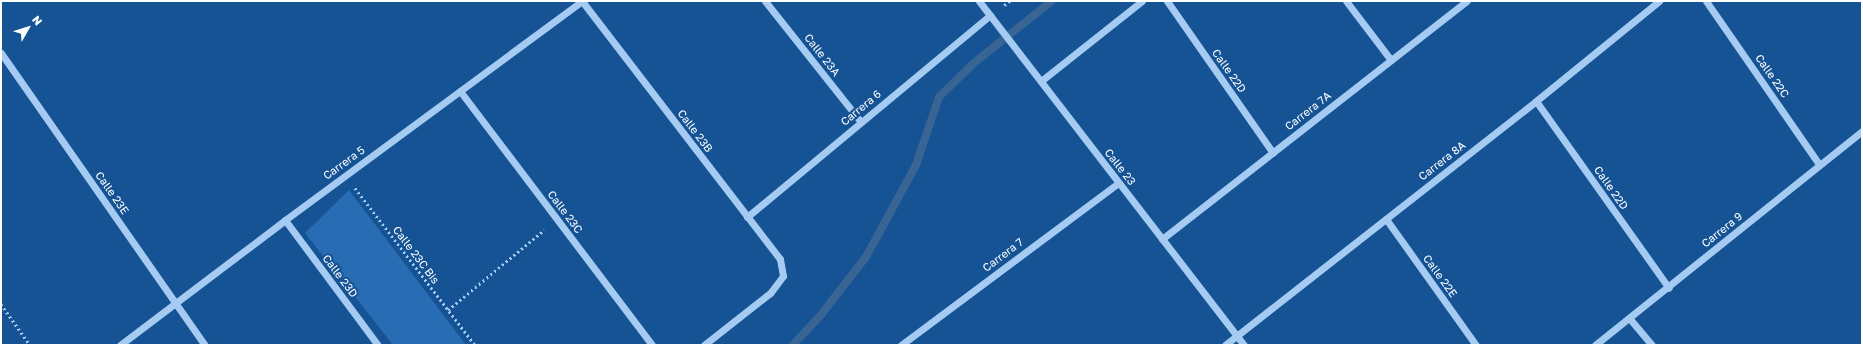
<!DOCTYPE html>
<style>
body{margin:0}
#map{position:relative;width:1863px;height:346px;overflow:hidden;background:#155395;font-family:"Golos Text",sans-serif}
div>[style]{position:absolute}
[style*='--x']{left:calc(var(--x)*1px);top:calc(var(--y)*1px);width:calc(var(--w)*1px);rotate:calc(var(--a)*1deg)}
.green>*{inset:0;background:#286db3}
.stream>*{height:8px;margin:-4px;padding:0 4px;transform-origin:4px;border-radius:4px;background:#386594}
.path>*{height:2.5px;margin-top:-1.25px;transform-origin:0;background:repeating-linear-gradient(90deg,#a5cbf2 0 2px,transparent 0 5px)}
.minor>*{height:7px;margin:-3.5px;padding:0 3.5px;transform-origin:3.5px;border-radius:3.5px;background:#a5cbf2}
span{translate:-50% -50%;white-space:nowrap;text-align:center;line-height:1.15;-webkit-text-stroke:4px #155395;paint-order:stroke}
.street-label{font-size:11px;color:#fff}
.frame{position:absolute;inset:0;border:2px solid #fff;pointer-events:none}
.north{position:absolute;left:8px;top:8px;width:40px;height:40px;-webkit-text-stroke:3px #155395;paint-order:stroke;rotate:51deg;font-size:11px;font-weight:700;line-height:16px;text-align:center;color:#fff}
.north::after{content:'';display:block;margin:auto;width:14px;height:18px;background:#fff;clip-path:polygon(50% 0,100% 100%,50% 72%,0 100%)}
</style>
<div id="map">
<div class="green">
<i style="clip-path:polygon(349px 190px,466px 345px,393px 345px,305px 233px)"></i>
</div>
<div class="stream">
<i style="--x:793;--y:345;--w:40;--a:-47"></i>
<i style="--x:820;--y:316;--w:75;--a:-52.1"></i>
<i style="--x:866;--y:257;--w:105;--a:-61.5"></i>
<i style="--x:916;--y:165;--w:72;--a:-71.3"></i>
<i style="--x:939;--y:97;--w:50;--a:-44.2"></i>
<i style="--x:975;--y:62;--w:98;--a:-38.4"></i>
</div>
<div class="path">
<i style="--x:1004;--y:5;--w:7;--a:-34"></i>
<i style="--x:355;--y:188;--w:198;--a:52.6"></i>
<i style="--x:1;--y:304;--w:50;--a:54.7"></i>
<i style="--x:448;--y:310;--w:125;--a:-39.8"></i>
</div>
<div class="minor">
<i style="--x:582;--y:1;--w:325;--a:52.5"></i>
<i style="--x:780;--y:259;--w:17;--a:80"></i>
<i style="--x:783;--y:276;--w:21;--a:127"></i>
<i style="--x:770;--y:293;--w:84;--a:141.8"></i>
<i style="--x:765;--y:1;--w:154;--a:51.6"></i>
<i style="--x:979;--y:1;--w:434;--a:52.4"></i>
<i style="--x:1167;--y:1;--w:185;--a:55.1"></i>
<i style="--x:1346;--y:1;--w:74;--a:52.7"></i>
<i style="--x:1706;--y:1;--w:198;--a:55.3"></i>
<i style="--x:1;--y:53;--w:356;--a:55.1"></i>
<i style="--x:1041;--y:81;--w:129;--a:-38.4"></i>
<i style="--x:460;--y:91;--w:318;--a:52.9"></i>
<i style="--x:1536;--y:101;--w:229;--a:54.6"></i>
<i style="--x:747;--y:217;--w:316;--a:-39.7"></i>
<i style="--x:1386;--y:219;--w:155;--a:54.5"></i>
<i style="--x:285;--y:220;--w:156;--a:53.4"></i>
<i style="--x:1162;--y:239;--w:387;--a:-38"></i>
<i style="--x:1630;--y:319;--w:34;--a:50"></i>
<i style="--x:120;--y:345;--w:207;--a:-37.1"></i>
<i style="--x:285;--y:220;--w:369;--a:-36.4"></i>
<i style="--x:901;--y:345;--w:271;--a:-36.7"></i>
<i style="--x:1225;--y:345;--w:395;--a:-38.1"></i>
<i style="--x:1536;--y:101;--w:159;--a:-39.1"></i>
<i style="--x:1595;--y:345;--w:342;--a:-38.7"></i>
</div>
<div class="street-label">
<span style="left:822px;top:55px;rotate:52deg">Calle 23A</span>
<span style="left:1229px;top:71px;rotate:55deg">Calle 22D</span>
<span style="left:1772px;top:76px;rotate:55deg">Calle 22C</span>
<span style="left:861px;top:108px;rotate:-40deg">Carrera 6</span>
<span style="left:1308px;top:111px;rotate:-38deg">Carrera 7A</span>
<span style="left:695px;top:131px;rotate:53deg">Calle 23B</span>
<span style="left:1442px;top:161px;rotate:-38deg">Carrera 8A</span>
<span style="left:344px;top:163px;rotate:-36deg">Carrera 5</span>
<span style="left:1120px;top:167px;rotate:52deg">Calle 23</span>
<span style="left:1611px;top:188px;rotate:55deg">Calle 22D</span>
<span style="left:112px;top:193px;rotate:55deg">Calle 23E</span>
<span style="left:565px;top:212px;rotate:53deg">Calle 23C</span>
<span style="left:1722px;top:230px;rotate:-39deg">Carrera 9</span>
<span style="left:416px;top:255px;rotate:53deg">Calle 23C Bis</span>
<span style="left:1003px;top:255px;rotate:-37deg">Carrera 7</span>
<span style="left:340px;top:276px;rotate:53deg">Calle 23D</span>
<span style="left:1440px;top:276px;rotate:54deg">Calle 22E</span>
</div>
<div class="frame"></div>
<div class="north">N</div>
</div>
